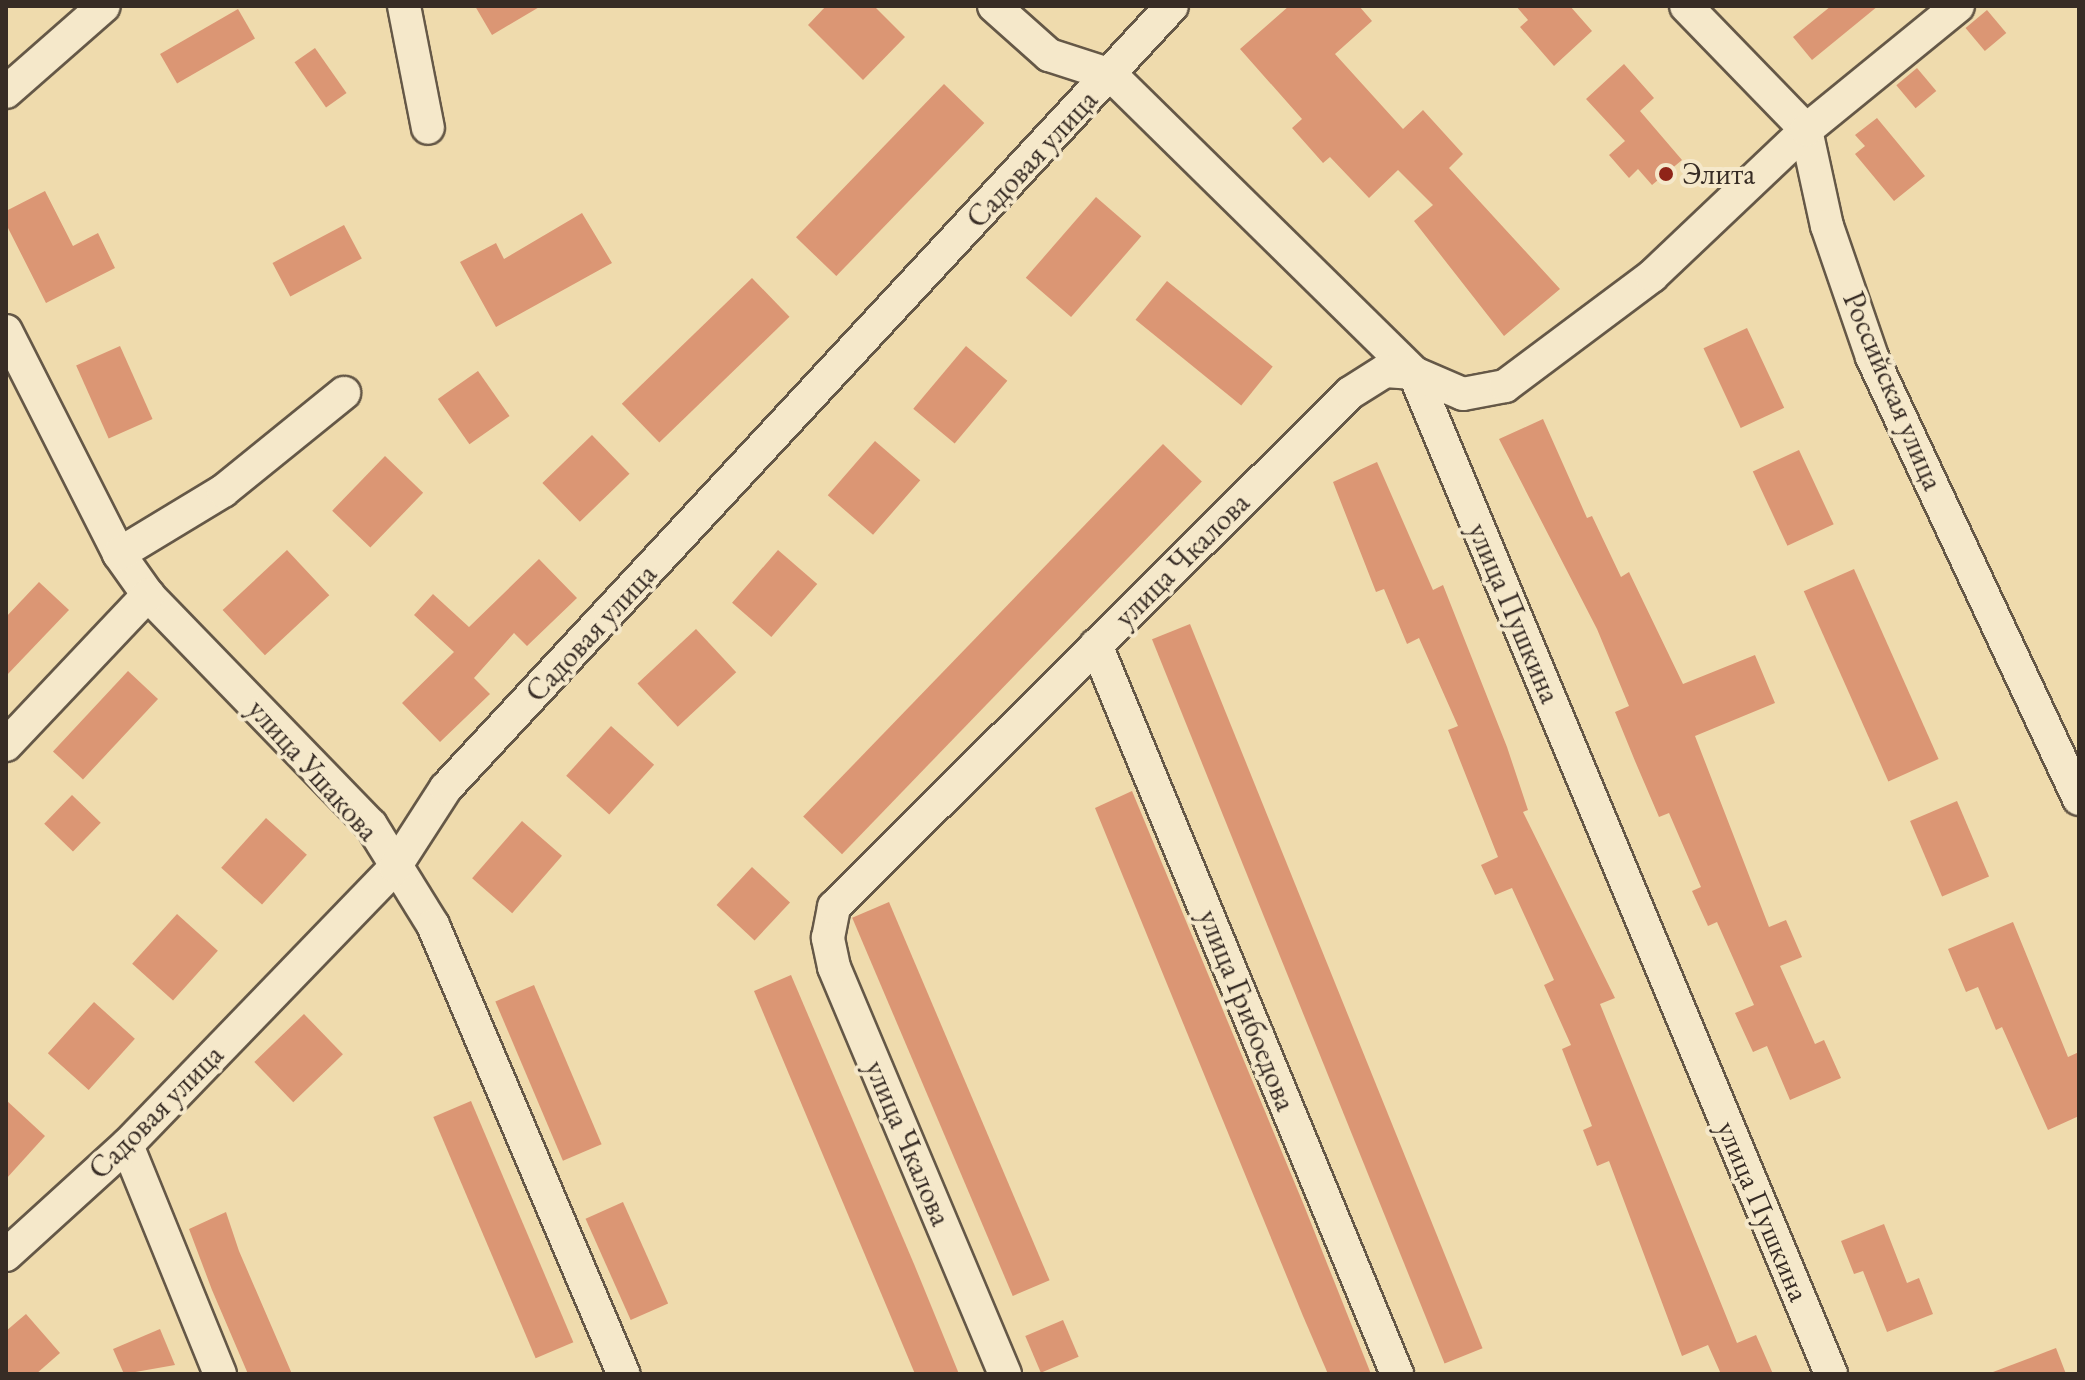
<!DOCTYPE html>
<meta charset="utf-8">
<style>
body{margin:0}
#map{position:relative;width:2085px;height:1380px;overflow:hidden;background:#efdbad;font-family:"EB Garamond",serif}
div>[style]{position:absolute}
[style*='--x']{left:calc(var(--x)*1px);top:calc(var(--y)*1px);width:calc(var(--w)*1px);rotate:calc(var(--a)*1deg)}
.building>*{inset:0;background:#db9674;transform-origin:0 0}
.roads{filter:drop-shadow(2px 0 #655847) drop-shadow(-2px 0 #655847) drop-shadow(0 2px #655847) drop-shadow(0 -2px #655847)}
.minor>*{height:32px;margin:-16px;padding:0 16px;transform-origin:16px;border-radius:16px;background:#f5e8ca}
.dots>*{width:22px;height:22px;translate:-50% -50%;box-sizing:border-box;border:4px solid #f5e8ca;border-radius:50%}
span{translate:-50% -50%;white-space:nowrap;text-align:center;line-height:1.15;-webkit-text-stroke:8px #f5e8ca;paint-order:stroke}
.street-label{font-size:30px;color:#372c25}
.poi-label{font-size:30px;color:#372c25}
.left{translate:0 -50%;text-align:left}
.frame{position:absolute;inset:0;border:8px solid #372c25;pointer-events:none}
</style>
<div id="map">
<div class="building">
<i style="clip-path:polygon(475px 6px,541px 6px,492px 35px)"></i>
<i style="clip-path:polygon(826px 6px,874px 6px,905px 37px,863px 80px,808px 25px)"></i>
<i style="clip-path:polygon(1289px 6px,1359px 6px,1372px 21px,1335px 54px,1403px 129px,1423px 110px,1463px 154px,1449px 168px,1560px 289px,1504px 336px,1414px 221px,1433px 205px,1398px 170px,1369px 198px,1330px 157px,1323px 163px,1292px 128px,1302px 119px,1240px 49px)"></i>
<i style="clip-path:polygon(1516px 6px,1570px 6px,1592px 31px,1554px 66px,1520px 27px,1528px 20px)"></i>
<i style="clip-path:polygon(1831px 6px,1878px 6px,1812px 60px,1793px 37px)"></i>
<i style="left:238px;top:9px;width:34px;height:90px;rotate:60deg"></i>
<i style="left:1987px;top:10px;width:30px;height:28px;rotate:50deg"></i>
<i style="left:315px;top:48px;width:55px;height:25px;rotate:55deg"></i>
<i style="clip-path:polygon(1624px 64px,1654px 98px,1640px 111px,1682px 160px,1652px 185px,1638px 169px,1629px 178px,1609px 155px,1625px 141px,1586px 99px)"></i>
<i style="left:1917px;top:68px;width:30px;height:27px;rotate:50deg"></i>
<i style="left:944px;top:84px;width:56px;height:213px;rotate:44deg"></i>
<i style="clip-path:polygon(1877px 118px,1925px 176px,1894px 201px,1855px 154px,1865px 146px,1855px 135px)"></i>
<i style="clip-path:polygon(45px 191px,73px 246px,98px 233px,115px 268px,46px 303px,6px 224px,6px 211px)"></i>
<i style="left:1096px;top:197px;width:60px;height:107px;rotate:41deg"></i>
<i style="clip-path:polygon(582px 213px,612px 263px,496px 327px,460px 262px,496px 243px,504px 259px)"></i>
<i style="left:344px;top:225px;width:38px;height:81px;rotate:62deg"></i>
<i style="left:752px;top:278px;width:54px;height:181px;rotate:46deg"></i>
<i style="left:1167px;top:281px;width:136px;height:50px;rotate:39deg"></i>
<i style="left:1747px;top:328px;width:88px;height:48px;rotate:65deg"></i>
<i style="left:120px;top:346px;width:80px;height:48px;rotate:66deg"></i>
<i style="left:966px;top:346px;width:54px;height:82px;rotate:40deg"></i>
<i style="left:478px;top:371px;width:55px;height:49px;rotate:55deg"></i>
<i style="clip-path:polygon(1543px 419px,1587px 518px,1592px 516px,1621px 577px,1629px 572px,1683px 684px,1755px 655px,1775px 703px,1695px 736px,1769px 927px,1786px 920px,1802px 957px,1780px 966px,1815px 1044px,1824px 1040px,1841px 1078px,1790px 1100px,1767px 1046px,1753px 1052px,1735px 1013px,1754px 1005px,1717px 922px,1708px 926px,1692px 891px,1701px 887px,1669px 813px,1659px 817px,1635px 761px,1615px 712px,1629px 706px,1597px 629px,1499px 439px)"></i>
<i style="left:592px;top:435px;width:54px;height:69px;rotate:46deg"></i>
<i style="left:875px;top:441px;width:60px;height:72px;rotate:41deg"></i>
<i style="left:1163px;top:444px;width:54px;height:518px;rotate:44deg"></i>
<i style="left:1799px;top:450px;width:82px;height:51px;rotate:65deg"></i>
<i style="left:385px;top:456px;width:53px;height:76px;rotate:44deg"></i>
<i style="clip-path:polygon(1377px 462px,1433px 590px,1443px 585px,1507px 747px,1528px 810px,1523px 812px,1615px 998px,1600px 1004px,1737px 1343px,1756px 1335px,1773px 1374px,1721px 1374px,1708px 1345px,1682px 1356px,1609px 1161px,1597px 1166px,1583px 1130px,1592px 1126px,1562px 1049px,1571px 1045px,1544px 985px,1554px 980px,1512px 888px,1495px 895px,1481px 865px,1498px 857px,1448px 730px,1458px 726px,1419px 638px,1407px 644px,1384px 589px,1376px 592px,1333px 482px)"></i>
<i style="left:287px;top:550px;width:62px;height:88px;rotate:47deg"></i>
<i style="left:778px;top:550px;width:52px;height:70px;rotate:41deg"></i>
<i style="clip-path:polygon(539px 559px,577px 598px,527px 646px,514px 633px,474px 678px,490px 694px,440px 742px,402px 703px,454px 652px,414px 615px,433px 594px,469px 627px)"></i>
<i style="left:1854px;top:569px;width:208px;height:55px;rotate:66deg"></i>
<i style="clip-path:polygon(39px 582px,69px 610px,6px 676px,6px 617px)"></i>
<i style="left:1190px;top:624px;width:781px;height:41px;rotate:68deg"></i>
<i style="left:696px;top:629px;width:59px;height:80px;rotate:47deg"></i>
<i style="left:128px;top:671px;width:41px;height:110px;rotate:43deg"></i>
<i style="left:611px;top:726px;width:58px;height:67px;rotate:42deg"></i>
<i style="clip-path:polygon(1132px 791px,1303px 1203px,1371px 1374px,1328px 1374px,1303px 1316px,1095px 808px)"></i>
<i style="left:72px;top:795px;width:40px;height:40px;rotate:44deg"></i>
<i style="left:1957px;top:801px;width:82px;height:51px;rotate:67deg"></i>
<i style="left:266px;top:818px;width:55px;height:67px;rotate:42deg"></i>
<i style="left:522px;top:821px;width:53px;height:76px;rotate:41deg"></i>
<i style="left:752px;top:867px;width:52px;height:52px;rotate:43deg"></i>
<i style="left:889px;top:902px;width:411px;height:40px;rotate:67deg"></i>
<i style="left:177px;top:914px;width:55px;height:67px;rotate:42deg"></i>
<i style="clip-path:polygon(2013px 922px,2068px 1057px,2079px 1052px,2079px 1116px,2048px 1130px,2002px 1027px,1996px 1030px,1978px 987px,1966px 992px,1948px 949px)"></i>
<i style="clip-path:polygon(791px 975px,914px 1264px,959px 1374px,915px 1374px,754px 991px)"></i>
<i style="left:534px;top:985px;width:173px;height:42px;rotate:67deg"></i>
<i style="left:94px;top:1002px;width:55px;height:69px;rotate:42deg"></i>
<i style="left:304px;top:1014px;width:56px;height:69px;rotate:46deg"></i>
<i style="clip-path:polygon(6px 1100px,45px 1136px,6px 1179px)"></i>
<i style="left:471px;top:1101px;width:262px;height:41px;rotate:67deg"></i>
<i style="left:623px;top:1202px;width:111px;height:41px;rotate:66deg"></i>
<i style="clip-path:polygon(226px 1212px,239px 1251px,292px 1374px,248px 1374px,212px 1290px,189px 1229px)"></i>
<i style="clip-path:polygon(1884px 1224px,1907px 1283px,1919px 1278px,1933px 1314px,1887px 1332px,1863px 1271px,1854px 1274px,1841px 1241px)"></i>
<i style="clip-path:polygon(26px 1314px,60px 1353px,36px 1374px,6px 1374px,6px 1331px)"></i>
<i style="left:1063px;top:1320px;width:40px;height:41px;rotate:67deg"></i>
<i style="clip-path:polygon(160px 1329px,175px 1365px,124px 1374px,113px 1349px)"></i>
<i style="clip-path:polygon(2056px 1348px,2066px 1374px,1993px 1374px,1993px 1372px)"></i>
</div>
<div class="roads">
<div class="minor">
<i style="--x:404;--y:6;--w:124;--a:78.9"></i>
<i style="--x:994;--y:6;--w:74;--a:41.7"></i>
<i style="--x:1049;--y:55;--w:65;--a:17.9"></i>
<i style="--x:1111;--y:75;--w:425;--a:44.5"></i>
<i style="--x:1414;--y:373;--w:1084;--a:67.38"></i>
<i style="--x:1686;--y:6;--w:173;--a:45.9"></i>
<i style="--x:1806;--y:130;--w:98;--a:77.7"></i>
<i style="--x:1827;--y:226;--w:139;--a:71"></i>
<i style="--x:1872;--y:357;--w:488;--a:64.9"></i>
<i style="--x:6;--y:92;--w:130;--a:-41.3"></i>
<i style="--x:6;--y:331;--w:250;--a:63.1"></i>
<i style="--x:119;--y:554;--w:50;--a:54.7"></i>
<i style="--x:148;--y:595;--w:320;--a:45.9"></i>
<i style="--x:371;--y:825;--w:118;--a:58.2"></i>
<i style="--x:433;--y:925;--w:488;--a:67"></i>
<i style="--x:119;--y:554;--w:122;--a:-31.2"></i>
<i style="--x:223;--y:491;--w:156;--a:-39"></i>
<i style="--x:1096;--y:645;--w:789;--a:67.56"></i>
<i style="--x:6;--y:745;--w:207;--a:-46.6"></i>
<i style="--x:127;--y:1145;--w:247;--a:67.9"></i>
<i style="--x:6;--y:1255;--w:164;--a:-42.3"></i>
<i style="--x:127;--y:1145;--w:386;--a:-46"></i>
<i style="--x:395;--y:867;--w:94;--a:-57.2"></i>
<i style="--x:446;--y:788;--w:1067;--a:-47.13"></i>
<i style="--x:1005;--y:1374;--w:441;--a:-112.8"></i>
<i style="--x:834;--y:967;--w:30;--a:-102"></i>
<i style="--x:828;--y:938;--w:32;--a:-79"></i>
<i style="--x:834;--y:907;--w:728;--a:-44.89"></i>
<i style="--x:1350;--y:393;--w:41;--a:-32.2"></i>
<i style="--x:1385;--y:371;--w:29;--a:4"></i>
<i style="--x:1414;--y:373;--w:53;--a:23.2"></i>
<i style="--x:1463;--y:394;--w:43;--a:-10.8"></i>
<i style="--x:1505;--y:386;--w:184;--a:-36.8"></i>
<i style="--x:1652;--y:276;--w:212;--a:-43.5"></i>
<i style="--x:1806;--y:130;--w:196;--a:-39.2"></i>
</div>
</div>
<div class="dots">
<i style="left:1666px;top:174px;background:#8f2418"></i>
</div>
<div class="street-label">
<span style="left:1032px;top:159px;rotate:-47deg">Садовая улица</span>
<span style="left:1893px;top:391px;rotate:67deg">Российская улица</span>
<span style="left:1182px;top:560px;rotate:-45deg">улица Чкалова</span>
<span style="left:1514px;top:613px;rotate:67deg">улица Пушкина</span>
<span style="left:591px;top:633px;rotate:-47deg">Садовая улица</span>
<span style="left:313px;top:770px;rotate:48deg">улица Ушакова</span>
<span style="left:1247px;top:1010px;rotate:68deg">улица Грибоедова</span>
<span style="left:156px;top:1112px;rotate:-45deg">Садовая улица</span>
<span style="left:908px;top:1143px;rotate:67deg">улица Чкалова</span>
<span style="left:1763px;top:1211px;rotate:67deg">улица Пушкина</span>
</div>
<div class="poi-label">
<span class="left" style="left:1682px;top:174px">Элита</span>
</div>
<div class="frame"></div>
</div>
